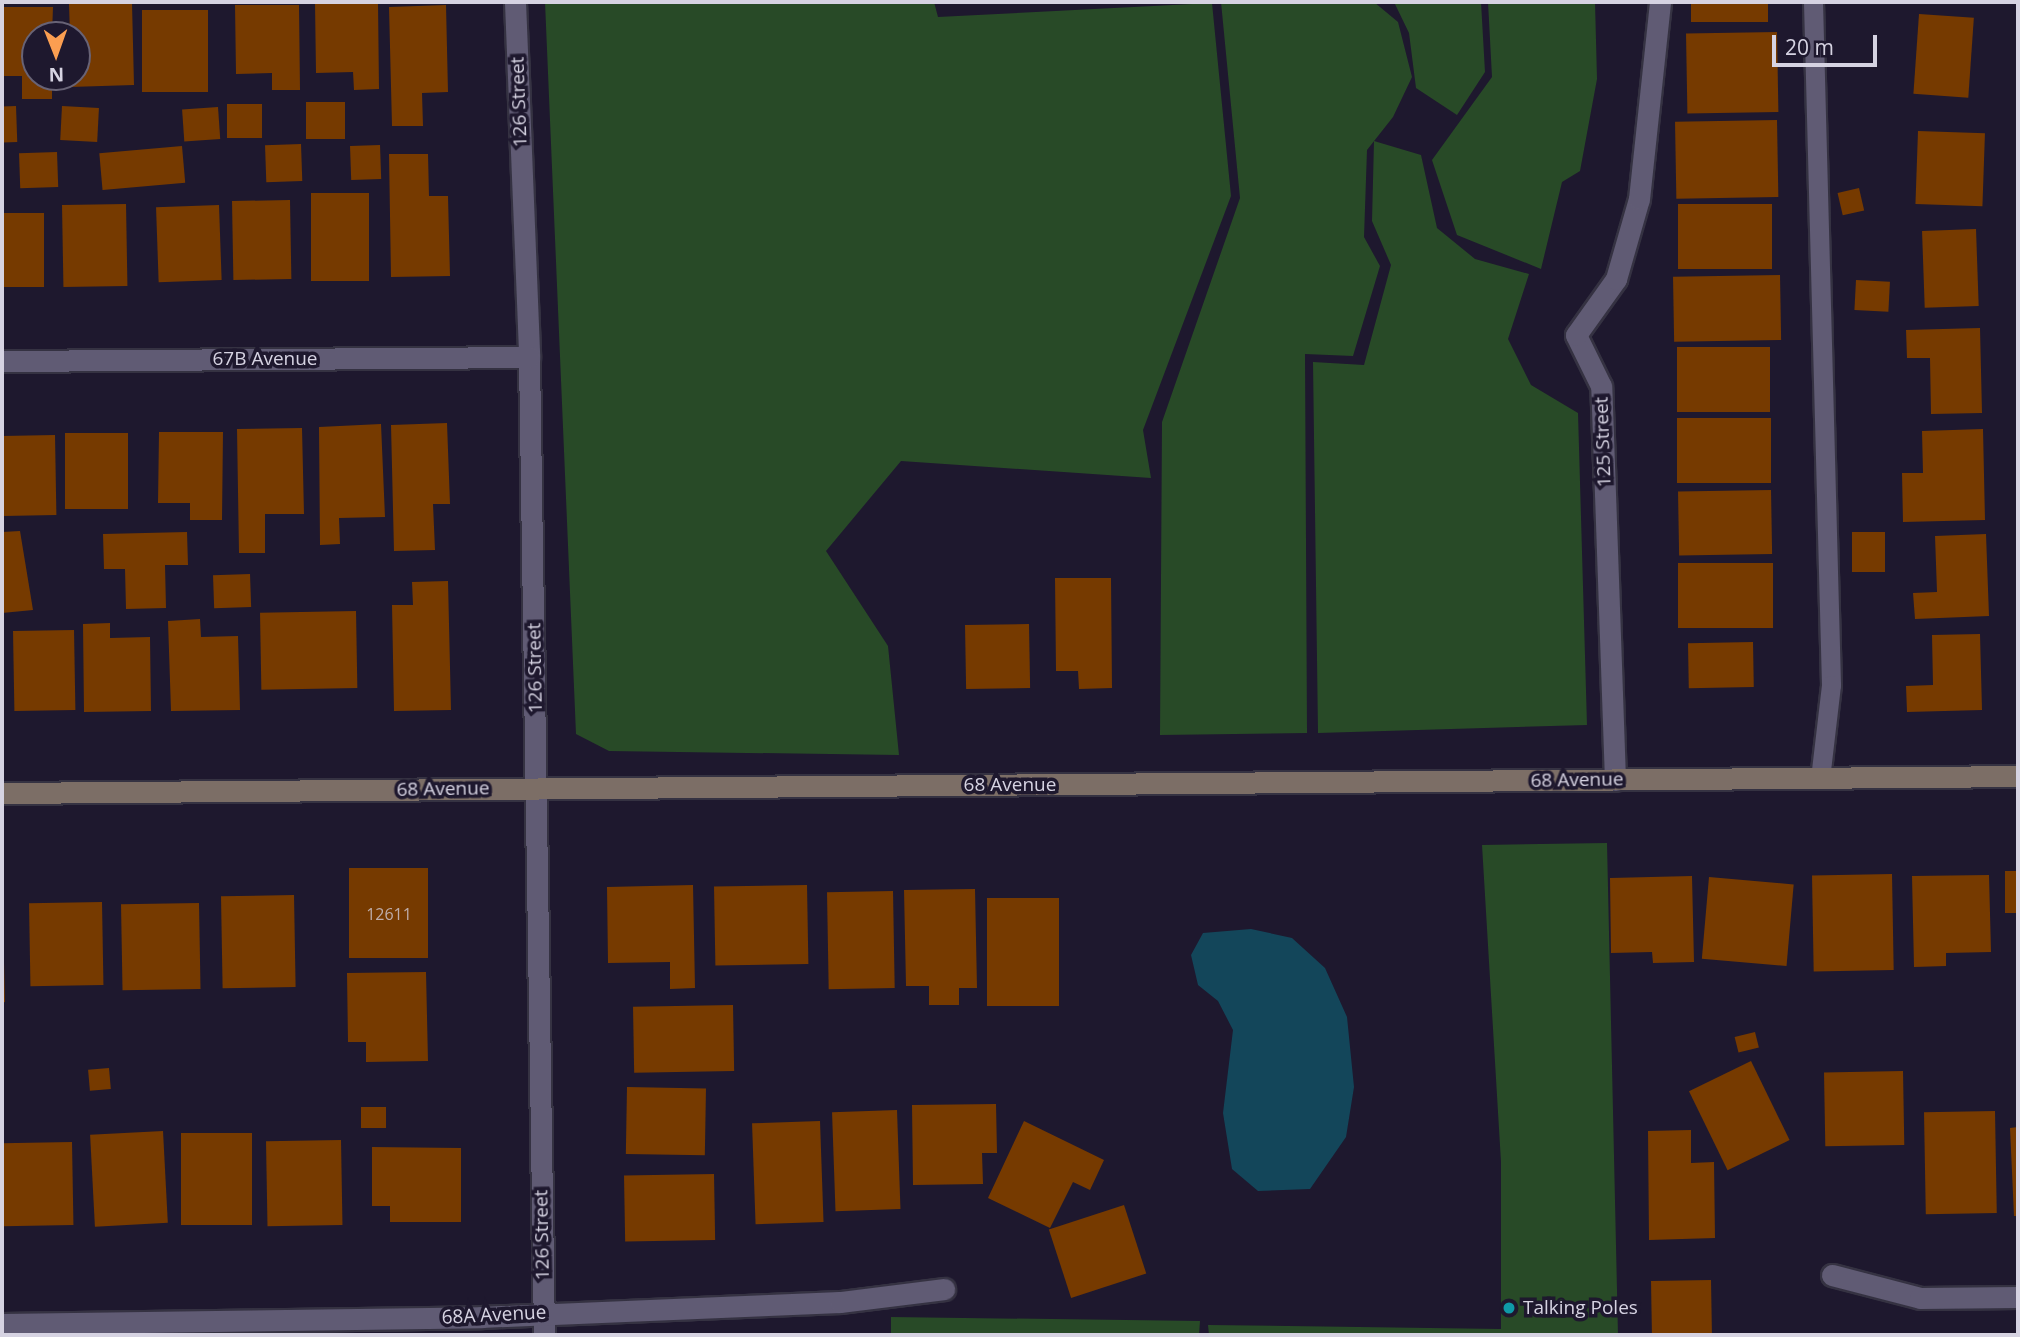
<!DOCTYPE html>
<style>
body{margin:0}
#map{position:relative;width:2020px;height:1337px;overflow:hidden;background:#1e182e;font-family:"Open Sans",sans-serif}
div>[style]{position:absolute}
[style*='--x']{left:calc(var(--x)*1px);top:calc(var(--y)*1px);width:calc(var(--w)*1px);rotate:calc(var(--a)*1deg)}
.green>*{inset:0;background:#284a27}
.water>*{inset:0;background:#13465a}
.building>*{inset:0;background:#763a00;transform-origin:0 0}
.roads{filter:drop-shadow(2px 0 #353242) drop-shadow(-2px 0 #353242) drop-shadow(0 2px #353242) drop-shadow(0 -2px #353242)}
.lane>*{height:19px;margin:-9.5px;padding:0 9.5px;transform-origin:9.5px;border-radius:9.5px;background:#605b74}
.street>*{height:21px;margin:-10.5px;padding:0 10.5px;transform-origin:10.5px;border-radius:10.5px;background:#605b74}
.secondary>*{height:21px;margin:-10.5px;padding:0 10.5px;transform-origin:10.5px;border-radius:10.5px;background:#7c6e66}
.dots>*{width:19px;height:19px;translate:-50% -50%;box-sizing:border-box;border:4px solid #1e182e;border-radius:50%}
span{translate:-50% -50%;white-space:nowrap;text-align:center;line-height:1.15;-webkit-text-stroke:7px #1e182e;paint-order:stroke}
.number-label{font-size:16px;color:#beadaa}
.number-label span{-webkit-text-stroke-width:0}
.street-label{font-size:19px;color:#d6d3e2}
.poi-label{font-size:19px;color:#d6d3e2}
.left{translate:0 -50%;text-align:left}
.frame{position:absolute;inset:0;border:4px solid #d6d3e2;pointer-events:none}
.north{position:absolute;left:21px;top:21px;width:70px;height:70px;box-sizing:border-box;background:#1e182e;border:2px solid #686376;border-radius:50%;rotate:179deg;font-size:19px;font-weight:700;line-height:28px;text-align:center;color:#d6d3e2}
.north::after{content:'';display:block;margin:auto;width:24px;height:32px;background:#fb9e51;clip-path:polygon(50% 0,100% 100%,50% 72%,0 100%)}
.scale{position:absolute;left:1772px;top:35px;width:105px;height:32px;box-sizing:border-box;border:4px solid #d6d3e2;border-top:0;padding-left:9px;font-size:21px;line-height:24px;white-space:nowrap;color:#d6d3e2;-webkit-text-stroke:5px #1e182e;paint-order:stroke}
</style>
<div id="map">
<div class="green">
<i style="clip-path:polygon(545px 2px,934px 2px,938px 17px,1212px 3px,1231px 196px,1143px 430px,1151px 478px,901px 461px,826px 551px,888px 646px,899px 755px,609px 751px,576px 734px)"></i>
<i style="clip-path:polygon(1221px 2px,1374px 2px,1398px 22px,1412px 77px,1393px 117px,1367px 150px,1364px 237px,1380px 266px,1353px 356px,1305px 354px,1307px 733px,1160px 735px,1162px 422px,1240px 198px)"></i>
<i style="clip-path:polygon(1394px 2px,1481px 2px,1485px 72px,1457px 115px,1416px 88px,1409px 33px)"></i>
<i style="clip-path:polygon(1488px 2px,1595px 2px,1597px 79px,1580px 171px,1562px 182px,1541px 269px,1457px 235px,1432px 160px,1492px 77px)"></i>
<i style="clip-path:polygon(1374px 141px,1421px 155px,1437px 228px,1475px 259px,1529px 274px,1508px 339px,1531px 385px,1578px 413px,1587px 725px,1318px 733px,1313px 362px,1364px 365px,1391px 265px,1372px 221px)"></i>
<i style="clip-path:polygon(1607px 843px,1618px 1335px,1209px 1335px,1208px 1325px,1501px 1329px,1501px 1162px,1482px 845px)"></i>
<i style="clip-path:polygon(891px 1317px,1200px 1321px,1199px 1335px,891px 1335px)"></i>
</div>
<div class="water">
<i style="clip-path:polygon(1251px 929px,1292px 938px,1325px 968px,1347px 1017px,1354px 1087px,1346px 1137px,1310px 1189px,1258px 1191px,1232px 1169px,1223px 1113px,1233px 1030px,1218px 1001px,1198px 985px,1191px 955px,1203px 933px)"></i>
</div>
<div class="building">
<i style="clip-path:polygon(378px 2px,379px 89px,354px 90px,353px 72px,316px 73px,315px 3px)"></i>
<i style="left:1691px;top:2px;width:77px;height:20px"></i>
<i style="clip-path:polygon(132px 3px,134px 85px,70px 87px,70px 77px,77px 77px,77px 35px,70px 35px,69px 4px)"></i>
<i style="clip-path:polygon(235px 5px,299px 5px,300px 90px,272px 90px,272px 73px,236px 74px)"></i>
<i style="clip-path:polygon(446px 5px,448px 92px,422px 93px,423px 126px,392px 126px,389px 7px)"></i>
<i style="clip-path:polygon(2px 7px,53px 7px,52px 35px,35px 35px,35px 77px,52px 77px,52px 99px,22px 99px,22px 76px,2px 76px)"></i>
<i style="left:142px;top:10px;width:66px;height:82px"></i>
<i style="left:1919px;top:14px;width:55px;height:80px;rotate:4deg"></i>
<i style="left:1777px;top:32px;width:80px;height:91px;rotate:89deg"></i>
<i style="left:345px;top:102px;width:37px;height:39px;rotate:90deg"></i>
<i style="left:227px;top:104px;width:35px;height:34px"></i>
<i style="left:16px;top:106px;width:36px;height:14px;rotate:88deg"></i>
<i style="left:62px;top:106px;width:37px;height:34px;rotate:3deg"></i>
<i style="left:218px;top:107px;width:32px;height:36px;rotate:86deg"></i>
<i style="left:1777px;top:120px;width:77px;height:102px;rotate:89deg"></i>
<i style="left:1918px;top:131px;width:67px;height:73px;rotate:2deg"></i>
<i style="left:301px;top:144px;width:37px;height:36px;rotate:88deg"></i>
<i style="left:380px;top:145px;width:34px;height:30px;rotate:88deg"></i>
<i style="left:182px;top:146px;width:37px;height:83px;rotate:85deg"></i>
<i style="left:57px;top:152px;width:35px;height:38px;rotate:88deg"></i>
<i style="clip-path:polygon(389px 154px,428px 154px,429px 196px,448px 196px,450px 276px,391px 277px)"></i>
<i style="left:1859px;top:188px;width:23px;height:22px;rotate:77deg"></i>
<i style="left:311px;top:193px;width:58px;height:88px"></i>
<i style="left:290px;top:200px;width:79px;height:58px;rotate:89deg"></i>
<i style="left:126px;top:204px;width:82px;height:64px;rotate:89deg"></i>
<i style="left:1678px;top:204px;width:94px;height:65px"></i>
<i style="left:219px;top:205px;width:75px;height:63px;rotate:88deg"></i>
<i style="left:2px;top:213px;width:42px;height:74px"></i>
<i style="left:1976px;top:229px;width:77px;height:54px;rotate:88deg"></i>
<i style="left:1780px;top:275px;width:65px;height:107px;rotate:89deg"></i>
<i style="left:1856px;top:280px;width:34px;height:30px;rotate:3deg"></i>
<i style="clip-path:polygon(1980px 328px,1982px 413px,1931px 414px,1930px 358px,1907px 358px,1906px 330px)"></i>
<i style="left:1677px;top:347px;width:93px;height:65px"></i>
<i style="left:1771px;top:418px;width:65px;height:94px;rotate:90deg"></i>
<i style="clip-path:polygon(447px 423px,450px 504px,433px 504px,435px 550px,394px 551px,391px 425px)"></i>
<i style="clip-path:polygon(381px 424px,385px 517px,339px 518px,340px 544px,320px 545px,319px 427px)"></i>
<i style="clip-path:polygon(302px 428px,304px 514px,265px 514px,265px 553px,239px 553px,237px 429px)"></i>
<i style="clip-path:polygon(1983px 429px,1985px 520px,1903px 522px,1902px 473px,1923px 473px,1922px 431px)"></i>
<i style="clip-path:polygon(159px 432px,223px 432px,222px 520px,190px 520px,190px 503px,158px 503px)"></i>
<i style="left:65px;top:433px;width:63px;height:76px"></i>
<i style="left:55px;top:435px;width:80px;height:53px;rotate:89deg"></i>
<i style="left:1771px;top:490px;width:64px;height:93px;rotate:89deg"></i>
<i style="clip-path:polygon(20px 531px,33px 610px,2px 613px,2px 532px)"></i>
<i style="clip-path:polygon(187px 532px,188px 565px,165px 565px,166px 608px,126px 609px,125px 569px,104px 569px,103px 534px)"></i>
<i style="left:1885px;top:532px;width:40px;height:33px;rotate:90deg"></i>
<i style="clip-path:polygon(1986px 534px,1989px 616px,1915px 619px,1913px 593px,1937px 592px,1935px 536px)"></i>
<i style="left:1678px;top:563px;width:95px;height:65px"></i>
<i style="left:250px;top:574px;width:33px;height:37px;rotate:88deg"></i>
<i style="clip-path:polygon(1055px 578px,1111px 578px,1112px 688px,1079px 689px,1078px 671px,1056px 671px)"></i>
<i style="clip-path:polygon(448px 581px,451px 710px,394px 711px,392px 605px,413px 605px,412px 582px)"></i>
<i style="left:356px;top:611px;width:77px;height:96px;rotate:89deg"></i>
<i style="clip-path:polygon(200px 619px,201px 637px,238px 636px,240px 710px,171px 711px,168px 621px)"></i>
<i style="clip-path:polygon(110px 623px,110px 638px,150px 637px,151px 711px,84px 712px,83px 624px)"></i>
<i style="left:1029px;top:624px;width:64px;height:64px;rotate:89deg"></i>
<i style="left:74px;top:630px;width:80px;height:61px;rotate:89deg"></i>
<i style="clip-path:polygon(1980px 634px,1982px 710px,1907px 712px,1906px 686px,1933px 685px,1932px 635px)"></i>
<i style="left:1753px;top:642px;width:45px;height:65px;rotate:89deg"></i>
<i style="left:428px;top:868px;width:90px;height:79px;rotate:90deg"></i>
<i style="left:2005px;top:871px;width:13px;height:42px"></i>
<i style="left:1892px;top:874px;width:96px;height:80px;rotate:89deg"></i>
<i style="clip-path:polygon(1989px 875px,1991px 952px,1946px 953px,1946px 966px,1914px 967px,1912px 876px)"></i>
<i style="clip-path:polygon(1692px 876px,1694px 962px,1653px 963px,1652px 952px,1611px 953px,1610px 878px)"></i>
<i style="left:1709px;top:877px;width:85px;height:82px;rotate:5deg"></i>
<i style="clip-path:polygon(693px 885px,695px 988px,670px 989px,670px 962px,608px 963px,607px 887px)"></i>
<i style="left:807px;top:885px;width:79px;height:93px;rotate:89deg"></i>
<i style="clip-path:polygon(975px 889px,977px 988px,959px 988px,959px 1005px,929px 1005px,929px 986px,906px 986px,904px 890px)"></i>
<i style="left:893px;top:891px;width:97px;height:66px;rotate:89deg"></i>
<i style="left:294px;top:895px;width:92px;height:73px;rotate:89deg"></i>
<i style="left:987px;top:898px;width:72px;height:108px"></i>
<i style="left:102px;top:902px;width:83px;height:73px;rotate:89deg"></i>
<i style="left:199px;top:903px;width:86px;height:78px;rotate:89deg"></i>
<i style="clip-path:polygon(2px 962px,4px 962px,5px 1002px,2px 1003px)"></i>
<i style="clip-path:polygon(426px 972px,428px 1061px,366px 1062px,366px 1042px,348px 1042px,347px 973px)"></i>
<i style="left:733px;top:1005px;width:66px;height:100px;rotate:89deg"></i>
<i style="left:1755px;top:1032px;width:16px;height:21px;rotate:76deg"></i>
<i style="left:1751px;top:1061px;width:88px;height:69px;rotate:64deg"></i>
<i style="left:109px;top:1068px;width:21px;height:21px;rotate:85deg"></i>
<i style="left:1903px;top:1071px;width:74px;height:79px;rotate:89deg"></i>
<i style="left:627px;top:1087px;width:79px;height:67px;rotate:1deg"></i>
<i style="clip-path:polygon(996px 1104px,997px 1153px,982px 1153px,983px 1184px,913px 1185px,912px 1105px)"></i>
<i style="left:361px;top:1107px;width:25px;height:21px"></i>
<i style="left:897px;top:1110px;width:99px;height:65px;rotate:88deg"></i>
<i style="left:1995px;top:1111px;width:102px;height:71px;rotate:89deg"></i>
<i style="left:820px;top:1121px;width:101px;height:68px;rotate:88deg"></i>
<i style="clip-path:polygon(1024px 1121px,1104px 1160px,1090px 1190px,1073px 1182px,1050px 1228px,988px 1198px)"></i>
<i style="clip-path:polygon(2018px 1127px,2018px 1216px,2014px 1216px,2010px 1128px)"></i>
<i style="clip-path:polygon(1691px 1130px,1691px 1163px,1714px 1162px,1715px 1238px,1649px 1240px,1648px 1131px)"></i>
<i style="left:163px;top:1131px;width:92px;height:73px;rotate:87deg"></i>
<i style="left:181px;top:1133px;width:71px;height:92px"></i>
<i style="left:341px;top:1140px;width:85px;height:75px;rotate:89deg"></i>
<i style="left:72px;top:1142px;width:83px;height:70px;rotate:89deg"></i>
<i style="clip-path:polygon(372px 1147px,461px 1148px,461px 1222px,390px 1222px,390px 1206px,372px 1206px)"></i>
<i style="left:714px;top:1174px;width:66px;height:90px;rotate:89deg"></i>
<i style="left:1124px;top:1205px;width:72px;height:79px;rotate:72deg"></i>
<i style="left:1711px;top:1280px;width:55px;height:60px;rotate:89deg"></i>
</div>
<div class="roads">
<div class="lane">
<i style="--x:1813;--y:2;--w:683;--a:88.49"></i>
<i style="--x:1831;--y:685;--w:94;--a:96.7"></i>
</div>
<div class="street">
<i style="--x:515;--y:2;--w:355;--a:87.7"></i>
<i style="--x:529;--y:357;--w:978;--a:89.12"></i>
<i style="--x:2;--y:361;--w:527;--a:-0.43"></i>
<i style="--x:1615;--y:780;--w:394;--a:-92"></i>
<i style="--x:1601;--y:386;--w:57;--a:-116.1"></i>
<i style="--x:1576;--y:335;--w:69;--a:-54.5"></i>
<i style="--x:1616;--y:279;--w:83;--a:-74"></i>
<i style="--x:1639;--y:199;--w:198;--a:-83.9"></i>
<i style="--x:1832;--y:1275;--w:91;--a:14.6"></i>
<i style="--x:1920;--y:1298;--w:98;--a:-0.6"></i>
<i style="--x:2;--y:1324;--w:479;--a:-0.8"></i>
<i style="--x:481;--y:1317;--w:359;--a:-2.4"></i>
<i style="--x:840;--y:1302;--w:105;--a:-7.1"></i>
</div>
<div class="secondary">
<i style="--x:2;--y:793;--w:2016;--a:-0.48"></i>
</div>
</div>
<div class="dots">
<i style="left:1509px;top:1308px;background:#0f9aa8"></i>
</div>
<div class="number-label">
<span style="left:389px;top:914px">12611</span>
</div>
<div class="street-label">
<span style="left:519px;top:102px;rotate:-92deg">126 Street</span>
<span style="left:265px;top:359px">67B Avenue</span>
<span style="left:1603px;top:442px;rotate:-92deg">125 Street</span>
<span style="left:535px;top:668px;rotate:-91deg">126 Street</span>
<span style="left:1577px;top:780px;rotate:-1deg">68 Avenue</span>
<span style="left:1010px;top:785px">68 Avenue</span>
<span style="left:443px;top:789px;rotate:-1deg">68 Avenue</span>
<span style="left:542px;top:1235px;rotate:-91deg">126 Street</span>
<span style="left:494px;top:1315px;rotate:-3deg">68A Avenue</span>
</div>
<div class="poi-label">
<span class="left" style="left:1523px;top:1308px">Talking Poles</span>
</div>
<div class="frame"></div>
<div class="north">N</div>
<div class="scale">20 m</div>
</div>
